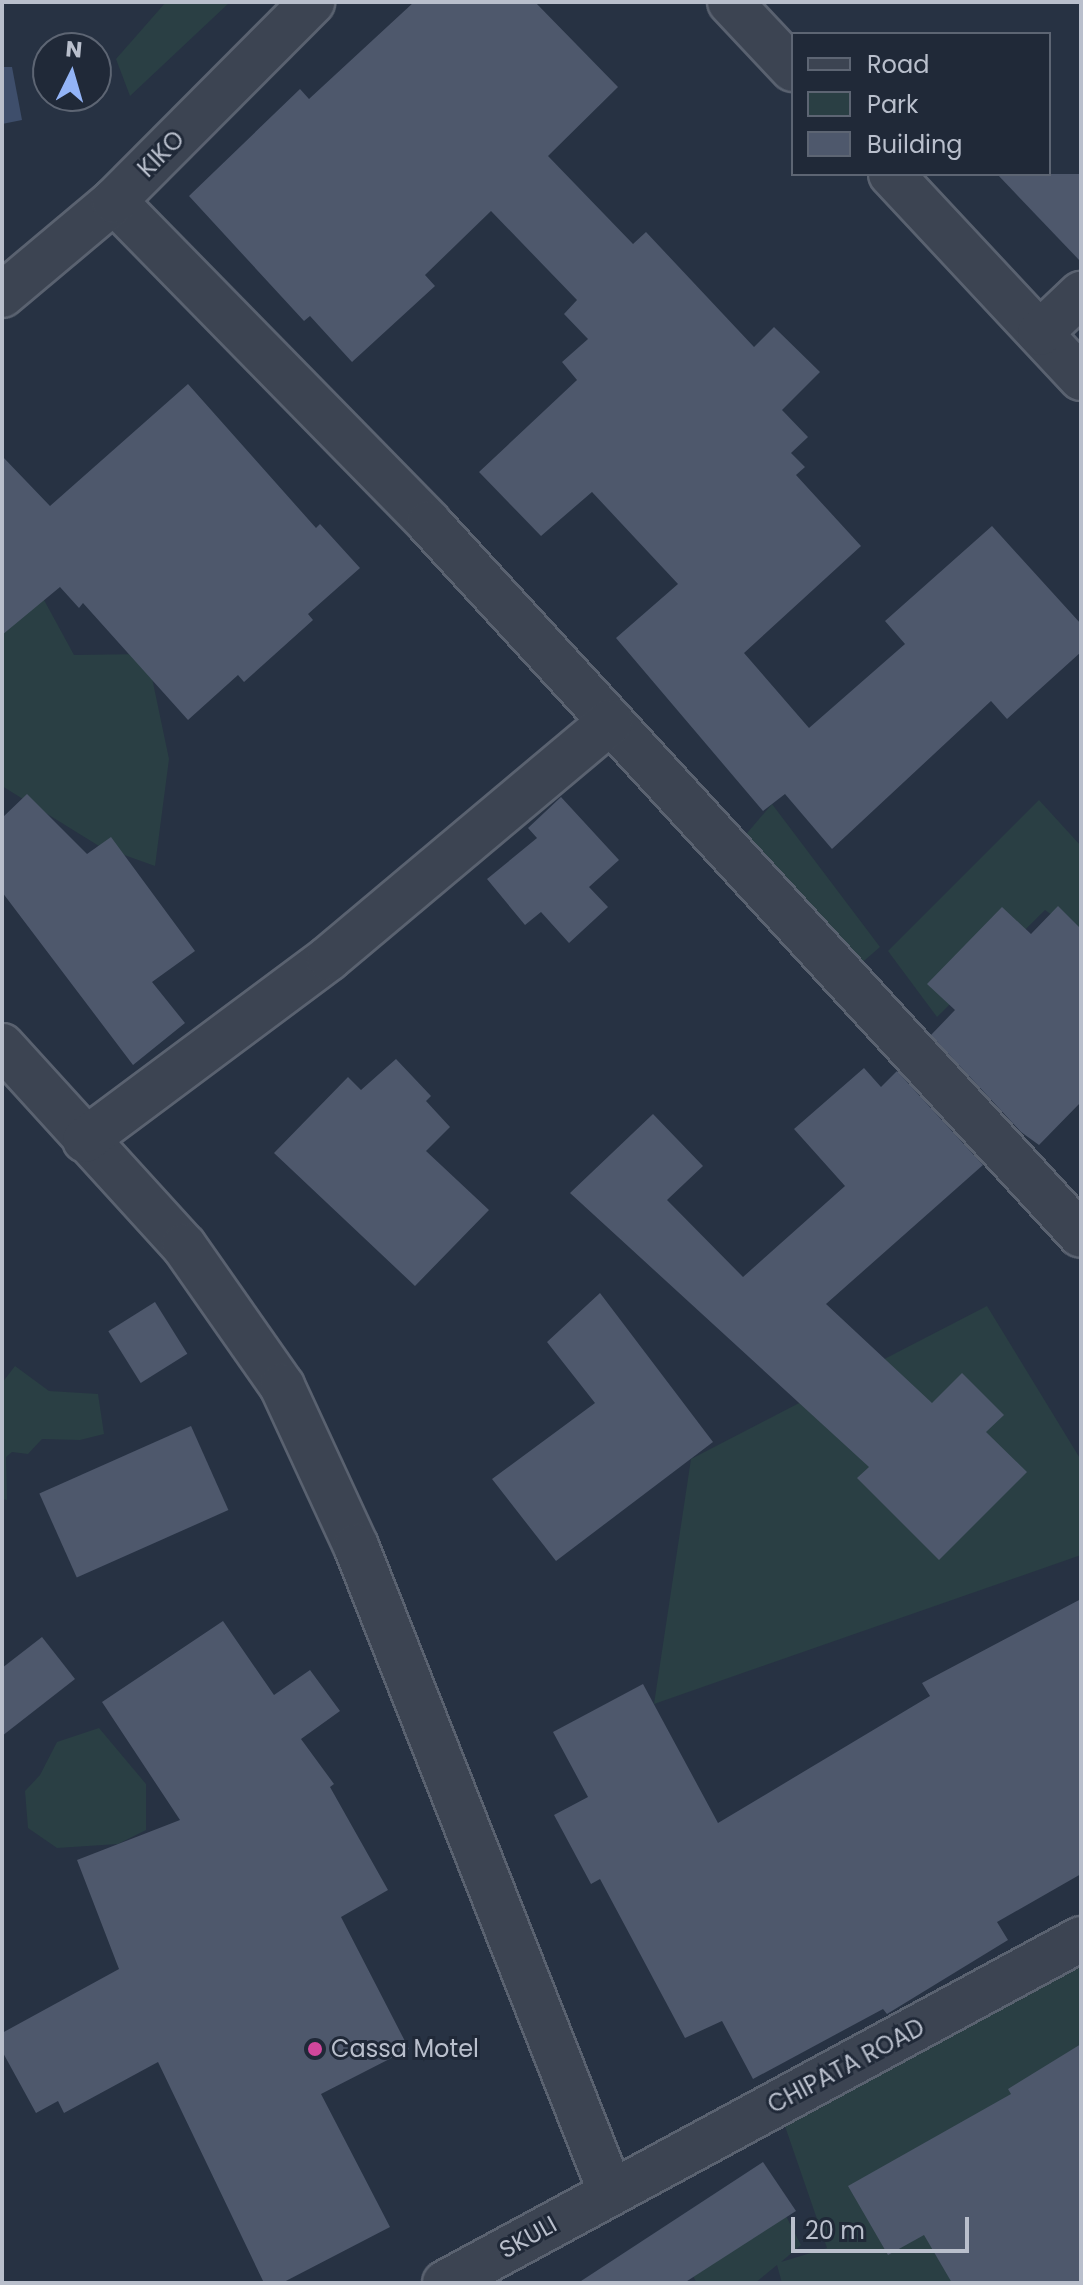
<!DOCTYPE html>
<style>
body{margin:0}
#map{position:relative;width:1083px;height:2285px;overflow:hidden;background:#273243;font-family:Poppins,sans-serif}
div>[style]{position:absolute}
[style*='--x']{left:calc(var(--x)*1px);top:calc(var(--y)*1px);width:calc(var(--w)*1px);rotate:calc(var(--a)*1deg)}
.green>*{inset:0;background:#2a3f44}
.water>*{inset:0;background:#3e4e6b}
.building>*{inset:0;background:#4e586c;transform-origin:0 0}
.roads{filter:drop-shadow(2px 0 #5a6270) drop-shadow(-2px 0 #5a6270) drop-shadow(0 2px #5a6270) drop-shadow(0 -2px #5a6270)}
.minor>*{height:44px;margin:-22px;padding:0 22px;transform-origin:22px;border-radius:22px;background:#3c4452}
.dots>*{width:22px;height:22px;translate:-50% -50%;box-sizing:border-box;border:4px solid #202938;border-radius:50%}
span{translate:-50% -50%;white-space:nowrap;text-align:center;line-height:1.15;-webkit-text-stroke:6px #202938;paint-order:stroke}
.street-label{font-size:24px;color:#b9bfcc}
.poi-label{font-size:24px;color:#b9bfcc}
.left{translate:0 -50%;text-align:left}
.frame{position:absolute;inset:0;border:4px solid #b9bfcc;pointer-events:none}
.legend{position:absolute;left:791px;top:32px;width:260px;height:144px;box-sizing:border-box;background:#202938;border:2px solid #5d6573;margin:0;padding:10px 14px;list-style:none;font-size:24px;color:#b9bfcc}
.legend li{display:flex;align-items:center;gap:16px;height:40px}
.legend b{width:40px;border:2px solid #5d6573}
.north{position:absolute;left:32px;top:32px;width:80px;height:80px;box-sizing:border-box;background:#202938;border:2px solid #5d6573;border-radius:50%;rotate:5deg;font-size:22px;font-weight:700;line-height:32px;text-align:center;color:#b9bfcc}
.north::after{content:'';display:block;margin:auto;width:28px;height:36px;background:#93b4f7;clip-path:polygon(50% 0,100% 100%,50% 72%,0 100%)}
.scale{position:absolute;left:791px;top:2217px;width:178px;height:36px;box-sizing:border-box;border:4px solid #b9bfcc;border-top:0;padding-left:10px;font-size:24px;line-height:28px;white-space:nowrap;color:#b9bfcc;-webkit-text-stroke:6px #202938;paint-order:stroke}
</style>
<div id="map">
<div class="green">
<i style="clip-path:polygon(166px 2px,230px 2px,130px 96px,116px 59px)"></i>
<i style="clip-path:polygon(2px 523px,74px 655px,147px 654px,169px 759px,155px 866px,99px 846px,2px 786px)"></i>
<i style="clip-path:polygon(1039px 800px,1081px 846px,1081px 936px,1045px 910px,937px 1017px,888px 951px)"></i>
<i style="clip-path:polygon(772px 804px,880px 947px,843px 979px,742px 839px)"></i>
<i style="clip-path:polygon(987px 1306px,1081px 1460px,1081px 1555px,654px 1704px,691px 1459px)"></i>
<i style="clip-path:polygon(15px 1366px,49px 1391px,98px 1394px,104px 1434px,80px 1440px,42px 1439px,28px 1454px,12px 1452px,6px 1457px,7px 1500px,2px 1499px,2px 1383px)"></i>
<i style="clip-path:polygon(99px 1728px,146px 1784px,146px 1830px,118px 1844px,57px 1848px,28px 1828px,25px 1791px,40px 1775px,57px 1742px)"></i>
<i style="clip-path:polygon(1081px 1966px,1081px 2283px,782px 2283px,777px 2265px,755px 2283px,697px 2283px,682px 2258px,772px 2189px,801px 2245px,781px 2262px,827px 2248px,777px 2103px,839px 2088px)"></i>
</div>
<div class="water">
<i style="clip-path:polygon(2px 67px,12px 67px,22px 120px,2px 124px)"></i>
</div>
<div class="building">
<i style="clip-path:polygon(414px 2px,535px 2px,618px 87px,548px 156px,633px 244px,646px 232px,754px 347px,774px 327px,820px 372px,782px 410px,808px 437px,791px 453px,805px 467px,796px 475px,861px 546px,744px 653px,809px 728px,905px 644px,885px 621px,992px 526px,1081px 624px,1081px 652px,1007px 719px,991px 701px,832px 849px,785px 794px,763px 811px,616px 638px,678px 584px,592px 492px,541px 536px,479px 472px,577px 380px,562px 362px,588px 339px,564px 314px,577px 300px,491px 211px,425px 275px,435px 286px,352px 362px,310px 316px,304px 321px,189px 196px,300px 89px,309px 99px)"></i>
<i style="clip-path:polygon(997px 174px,1081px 174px,1081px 262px)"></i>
<i style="clip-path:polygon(188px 384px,316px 528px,320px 524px,360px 568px,308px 614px,313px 620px,244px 682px,238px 675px,188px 720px,83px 603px,79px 608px,60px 587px,2px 635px,2px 456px,50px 506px)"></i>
<i style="clip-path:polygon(27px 794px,87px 854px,111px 837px,195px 951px,152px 982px,185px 1023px,133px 1065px,2px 892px,2px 818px)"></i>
<i style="clip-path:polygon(561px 797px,619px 860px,589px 887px,608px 907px,569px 943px,541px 912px,525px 925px,487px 879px,537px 838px,528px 828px)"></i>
<i style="clip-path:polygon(1058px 906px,1081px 929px,1081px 1102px,1039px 1145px,1021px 1132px,931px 1035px,955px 1010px,927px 984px,1002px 907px,1031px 934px)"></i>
<i style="clip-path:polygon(396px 1059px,431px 1096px,426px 1101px,450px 1127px,426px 1151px,489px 1210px,415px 1286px,274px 1153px,348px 1077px,361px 1090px)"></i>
<i style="clip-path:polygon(864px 1068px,881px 1087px,897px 1071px,983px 1165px,826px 1304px,932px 1403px,962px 1373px,1004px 1415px,986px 1432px,1027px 1472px,939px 1560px,857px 1478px,869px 1467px,570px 1193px,653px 1114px,703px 1166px,667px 1200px,743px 1277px,845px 1186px,794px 1129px)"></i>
<i style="clip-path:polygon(600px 1293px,713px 1442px,556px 1561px,492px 1479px,595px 1403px,547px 1342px)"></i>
<i style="left:155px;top:1302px;width:61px;height:55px;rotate:58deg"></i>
<i style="left:191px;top:1426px;width:92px;height:166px;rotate:66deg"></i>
<i style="clip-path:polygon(1081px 1599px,1081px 1874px,997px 1922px,1008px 1940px,887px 2014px,883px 2009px,753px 2079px,722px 2021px,685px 2038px,600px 1879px,591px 1884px,554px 1815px,588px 1797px,553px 1732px,643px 1684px,718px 1823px,930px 1696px,922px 1683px)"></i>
<i style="clip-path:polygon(223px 1621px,274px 1695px,310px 1670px,340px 1711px,301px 1739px,334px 1784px,330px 1787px,388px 1890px,341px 1917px,409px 2049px,321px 2094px,390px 2227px,282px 2283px,264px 2283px,158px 2062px,64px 2113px,58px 2101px,36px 2113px,2px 2051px,2px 2033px,119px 1969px,77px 1860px,180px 1820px,102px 1702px)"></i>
<i style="clip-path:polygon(42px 1637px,75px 1679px,2px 1736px,2px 1668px)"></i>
<i style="clip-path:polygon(1081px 2044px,1081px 2283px,952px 2283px,924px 2235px,888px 2255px,848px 2186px,1011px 2094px,1008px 2089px)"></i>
<i style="clip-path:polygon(763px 2162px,796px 2211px,684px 2283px,578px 2283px)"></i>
</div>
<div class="roads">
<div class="minor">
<i style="--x:730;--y:2;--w:92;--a:46.8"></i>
<i style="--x:891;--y:174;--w:279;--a:47"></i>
<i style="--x:114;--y:201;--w:450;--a:45.6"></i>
<i style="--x:429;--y:523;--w:965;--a:47.52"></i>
<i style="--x:2;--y:295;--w:146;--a:-40"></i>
<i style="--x:114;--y:201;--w:281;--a:-45.1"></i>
<i style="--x:1040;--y:333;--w:57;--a:-43.6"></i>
<i style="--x:2;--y:1046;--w:270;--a:47.7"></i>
<i style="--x:184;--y:1246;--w:171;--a:55"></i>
<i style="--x:282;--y:1386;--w:176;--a:65.2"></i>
<i style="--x:356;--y:1546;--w:692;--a:68.48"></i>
<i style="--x:85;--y:1140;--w:304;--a:-36.7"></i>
<i style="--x:329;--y:958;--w:367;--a:-40"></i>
<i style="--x:445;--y:2283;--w:723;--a:-28.41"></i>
</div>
</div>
<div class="dots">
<i style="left:315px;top:2049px;background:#d1479c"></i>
</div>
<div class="street-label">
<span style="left:161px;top:154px;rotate:-45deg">KIKO</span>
<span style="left:846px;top:2066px;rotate:-28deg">CHIPATA ROAD</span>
<span style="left:528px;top:2237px;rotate:-29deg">SKULI</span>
</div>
<div class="poi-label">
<span class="left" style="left:331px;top:2049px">Cassa Motel</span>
</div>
<div class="frame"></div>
<ul class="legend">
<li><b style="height:10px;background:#3c4452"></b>Road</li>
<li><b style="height:22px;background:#2a3f44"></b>Park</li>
<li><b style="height:22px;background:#4e586c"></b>Building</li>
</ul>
<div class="north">N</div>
<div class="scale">20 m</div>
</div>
